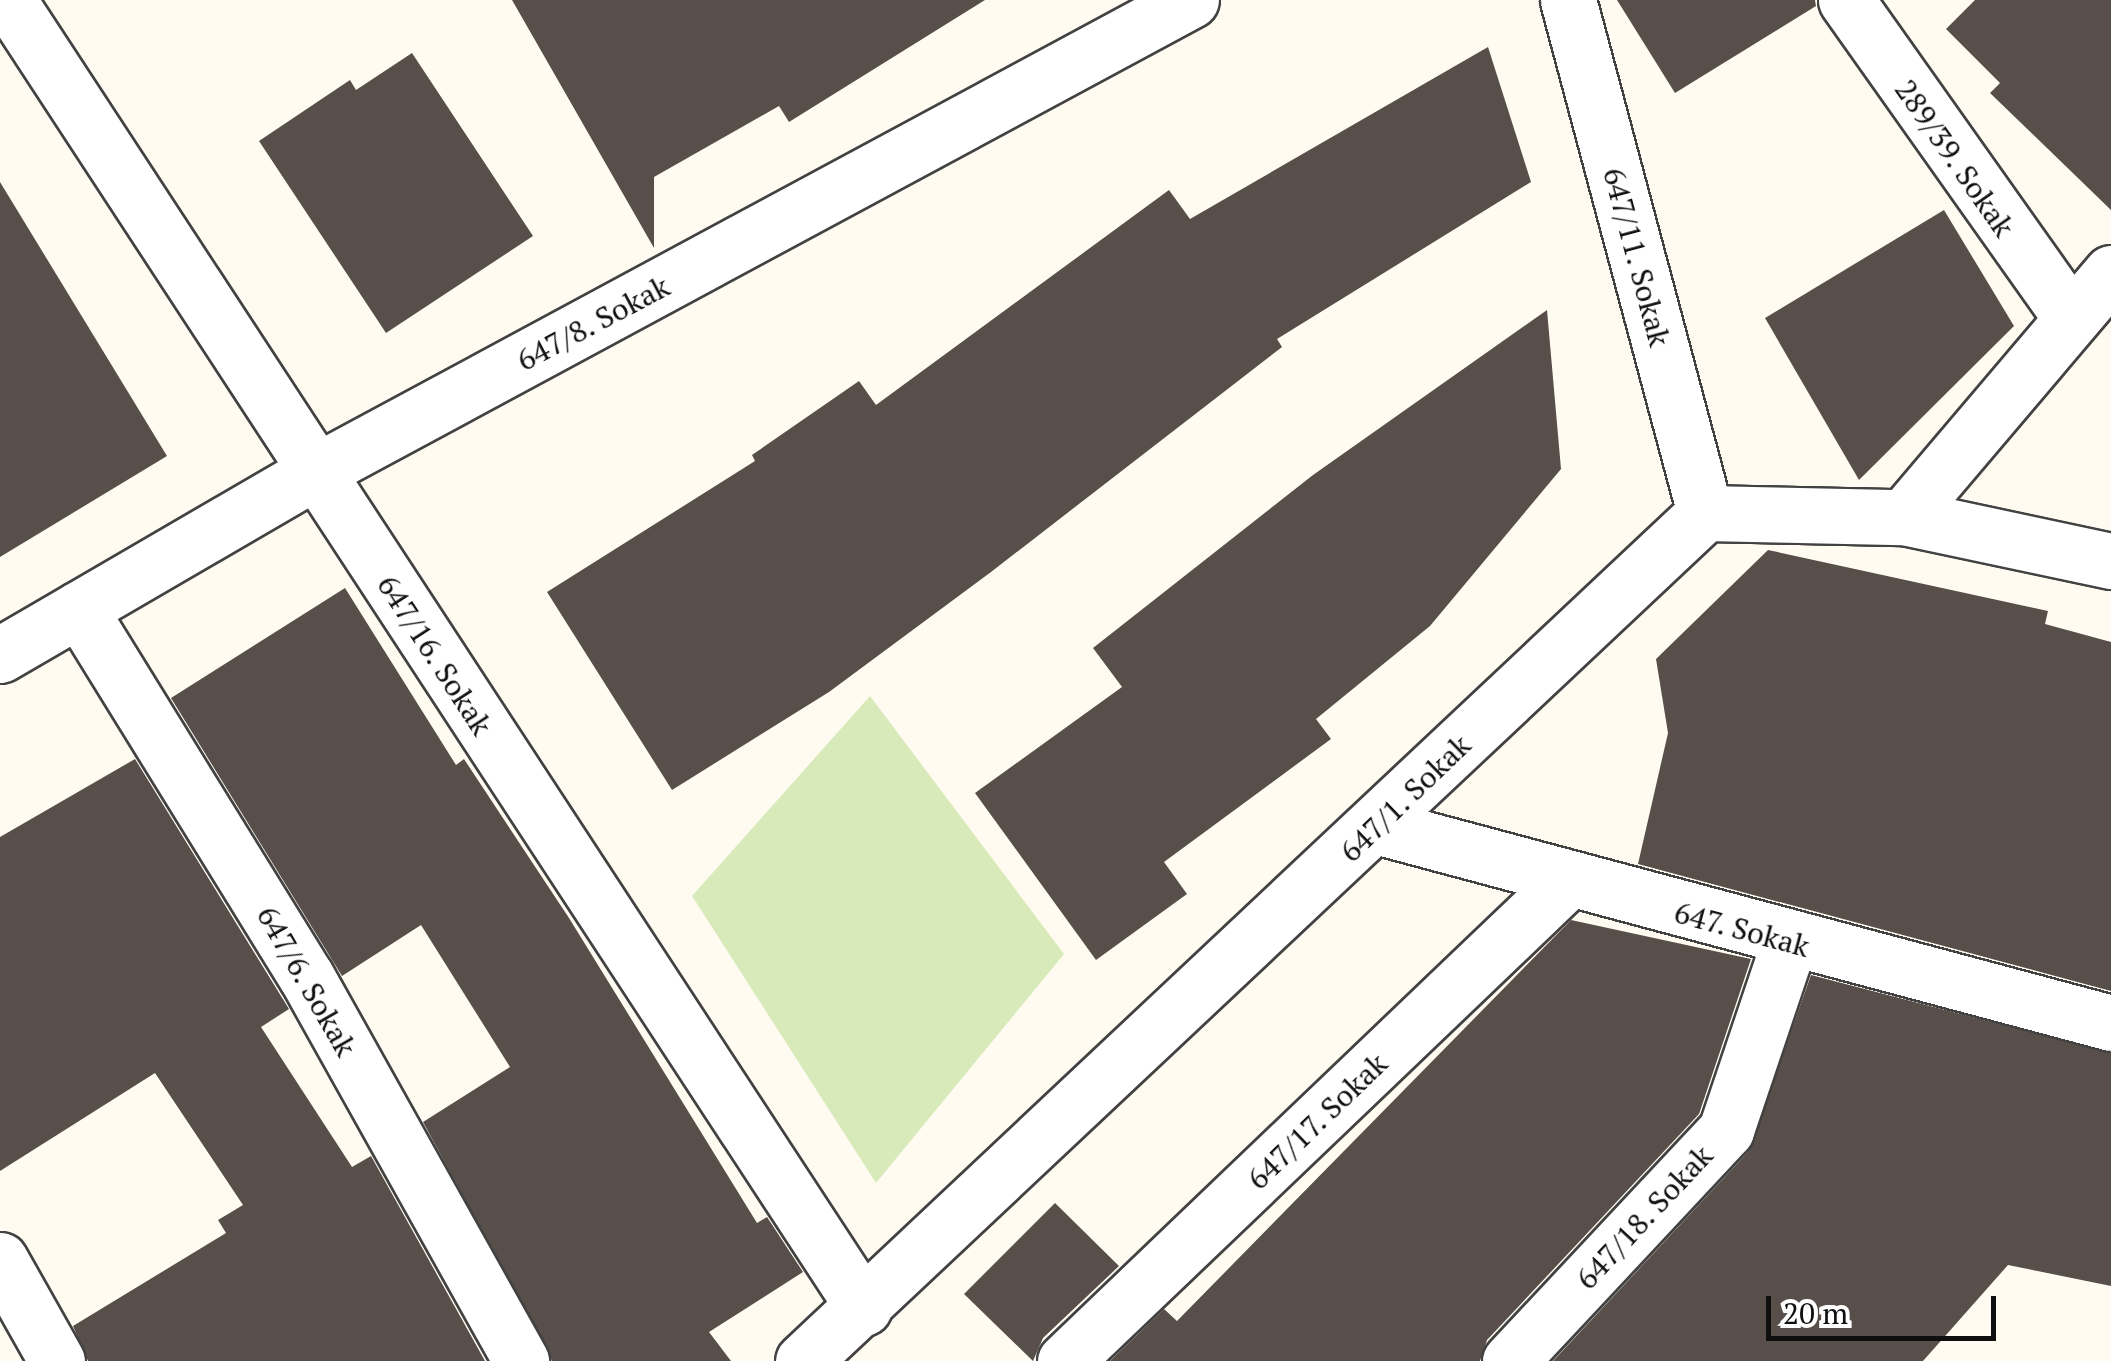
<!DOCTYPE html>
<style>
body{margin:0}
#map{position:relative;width:2111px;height:1361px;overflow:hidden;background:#fffbf1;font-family:"PT Serif",serif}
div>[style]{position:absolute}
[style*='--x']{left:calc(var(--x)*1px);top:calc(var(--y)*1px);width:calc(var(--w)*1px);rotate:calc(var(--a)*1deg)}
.green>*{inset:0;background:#d8eaba}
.building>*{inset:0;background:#584f4b}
.roads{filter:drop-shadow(2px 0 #424242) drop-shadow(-2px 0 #424242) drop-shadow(0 2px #424242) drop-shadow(0 -2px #424242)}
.minor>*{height:55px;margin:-27.5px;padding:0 27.5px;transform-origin:27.5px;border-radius:27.5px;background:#fff}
span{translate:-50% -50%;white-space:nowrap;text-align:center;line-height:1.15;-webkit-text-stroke:10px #fff;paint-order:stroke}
.street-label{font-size:30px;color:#0f0f0f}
.scale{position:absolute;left:1766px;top:1296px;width:230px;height:45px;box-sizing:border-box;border:5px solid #0f0f0f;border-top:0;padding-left:12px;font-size:30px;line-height:35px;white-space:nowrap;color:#0f0f0f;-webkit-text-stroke:8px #fff;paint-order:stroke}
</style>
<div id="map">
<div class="green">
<i style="clip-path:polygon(870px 696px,1064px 954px,876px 1183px,692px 896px)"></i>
</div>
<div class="building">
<i style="clip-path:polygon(512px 0,985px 0,789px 122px,779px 106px,654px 177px,654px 248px)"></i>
<i style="clip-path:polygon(1617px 0,1815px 0,1816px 6px,1675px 93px)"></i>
<i style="clip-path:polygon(1975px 0,2111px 0,2111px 210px,1990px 93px,2000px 83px,1946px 29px)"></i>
<i style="clip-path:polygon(1488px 47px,1531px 182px,1277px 339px,1282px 347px,991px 572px,829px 692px,672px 790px,547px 592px,755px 461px,752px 455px,859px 381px,876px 405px,1169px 190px,1190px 219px)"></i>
<i style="clip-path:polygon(412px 53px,533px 236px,386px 333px,259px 141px,350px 80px,356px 90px)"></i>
<i style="clip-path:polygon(0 182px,167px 456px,0 557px)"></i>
<i style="clip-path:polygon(1944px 210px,2014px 326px,1859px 480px,1765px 318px)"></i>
<i style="clip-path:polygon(1547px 310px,1561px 469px,1430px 626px,1316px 719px,1331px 739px,1164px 862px,1187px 894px,1096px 960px,975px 793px,1122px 687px,1093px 648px,1313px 475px)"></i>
<i style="clip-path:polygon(1768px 550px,2048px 611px,2045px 624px,2111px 642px,2111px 991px,1638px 864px,1668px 733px,1656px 659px)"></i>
<i style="clip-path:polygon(345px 588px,456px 765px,464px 759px,569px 918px,757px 1223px,767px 1217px,803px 1272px,709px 1332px,731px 1361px,552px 1361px,423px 1122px,510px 1067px,421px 925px,342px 976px,171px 698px)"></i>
<i style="clip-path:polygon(135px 759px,289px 1009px,261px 1027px,352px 1167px,371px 1156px,485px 1361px,88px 1361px,73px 1326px,226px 1233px,218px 1220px,243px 1205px,155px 1073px,0 1171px,0 837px)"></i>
<i style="clip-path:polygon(1571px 920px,1751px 959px,1699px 1114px,1487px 1340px,1480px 1361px,1110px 1361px,1164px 1309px,1177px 1321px)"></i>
<i style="clip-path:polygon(1811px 975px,2111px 1053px,2111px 1286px,2008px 1265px,1923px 1361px,1553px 1361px,1749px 1151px)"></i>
<i style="clip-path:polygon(1055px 1203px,1119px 1266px,1043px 1338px,1033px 1361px,964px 1294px)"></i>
</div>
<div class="roads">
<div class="minor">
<i style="--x:8;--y:0;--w:1563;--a:56.8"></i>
<i style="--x:1568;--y:0;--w:531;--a:75.05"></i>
<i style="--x:1846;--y:0;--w:384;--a:54.7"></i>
<i style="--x:1904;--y:517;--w:320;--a:-49.7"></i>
<i style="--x:79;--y:609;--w:432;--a:58.3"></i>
<i style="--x:306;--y:976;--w:441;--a:60.8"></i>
<i style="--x:0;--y:655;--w:364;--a:-30.2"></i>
<i style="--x:315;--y:472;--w:995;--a:-28.32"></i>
<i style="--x:1376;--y:826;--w:761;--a:15"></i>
<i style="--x:0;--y:1260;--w:116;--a:60.6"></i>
<i style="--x:803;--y:1361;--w:1238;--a:-43.23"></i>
<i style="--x:1705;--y:513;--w:199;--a:1.2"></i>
<i style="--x:1904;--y:517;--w:212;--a:12"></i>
<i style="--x:1065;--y:1361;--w:696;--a:-43.72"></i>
<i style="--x:1510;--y:1361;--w:316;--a:-46.9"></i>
<i style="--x:1726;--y:1130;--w:197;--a:-71.4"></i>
</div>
</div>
<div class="street-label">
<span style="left:1955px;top:158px;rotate:55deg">289/39. Sokak</span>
<span style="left:1637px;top:257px;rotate:75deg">647/11. Sokak</span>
<span style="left:593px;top:323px;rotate:-28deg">647/8. Sokak</span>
<span style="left:435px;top:655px;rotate:57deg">647/16. Sokak</span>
<span style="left:1405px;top:798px;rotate:-44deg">647/1. Sokak</span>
<span style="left:1742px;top:929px;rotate:15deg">647. Sokak</span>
<span style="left:307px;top:981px;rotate:60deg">647/6. Sokak</span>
<span style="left:1317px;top:1121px;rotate:-44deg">647/17. Sokak</span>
<span style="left:1644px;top:1217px;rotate:-47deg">647/18. Sokak</span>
</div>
<div class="scale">20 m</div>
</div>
